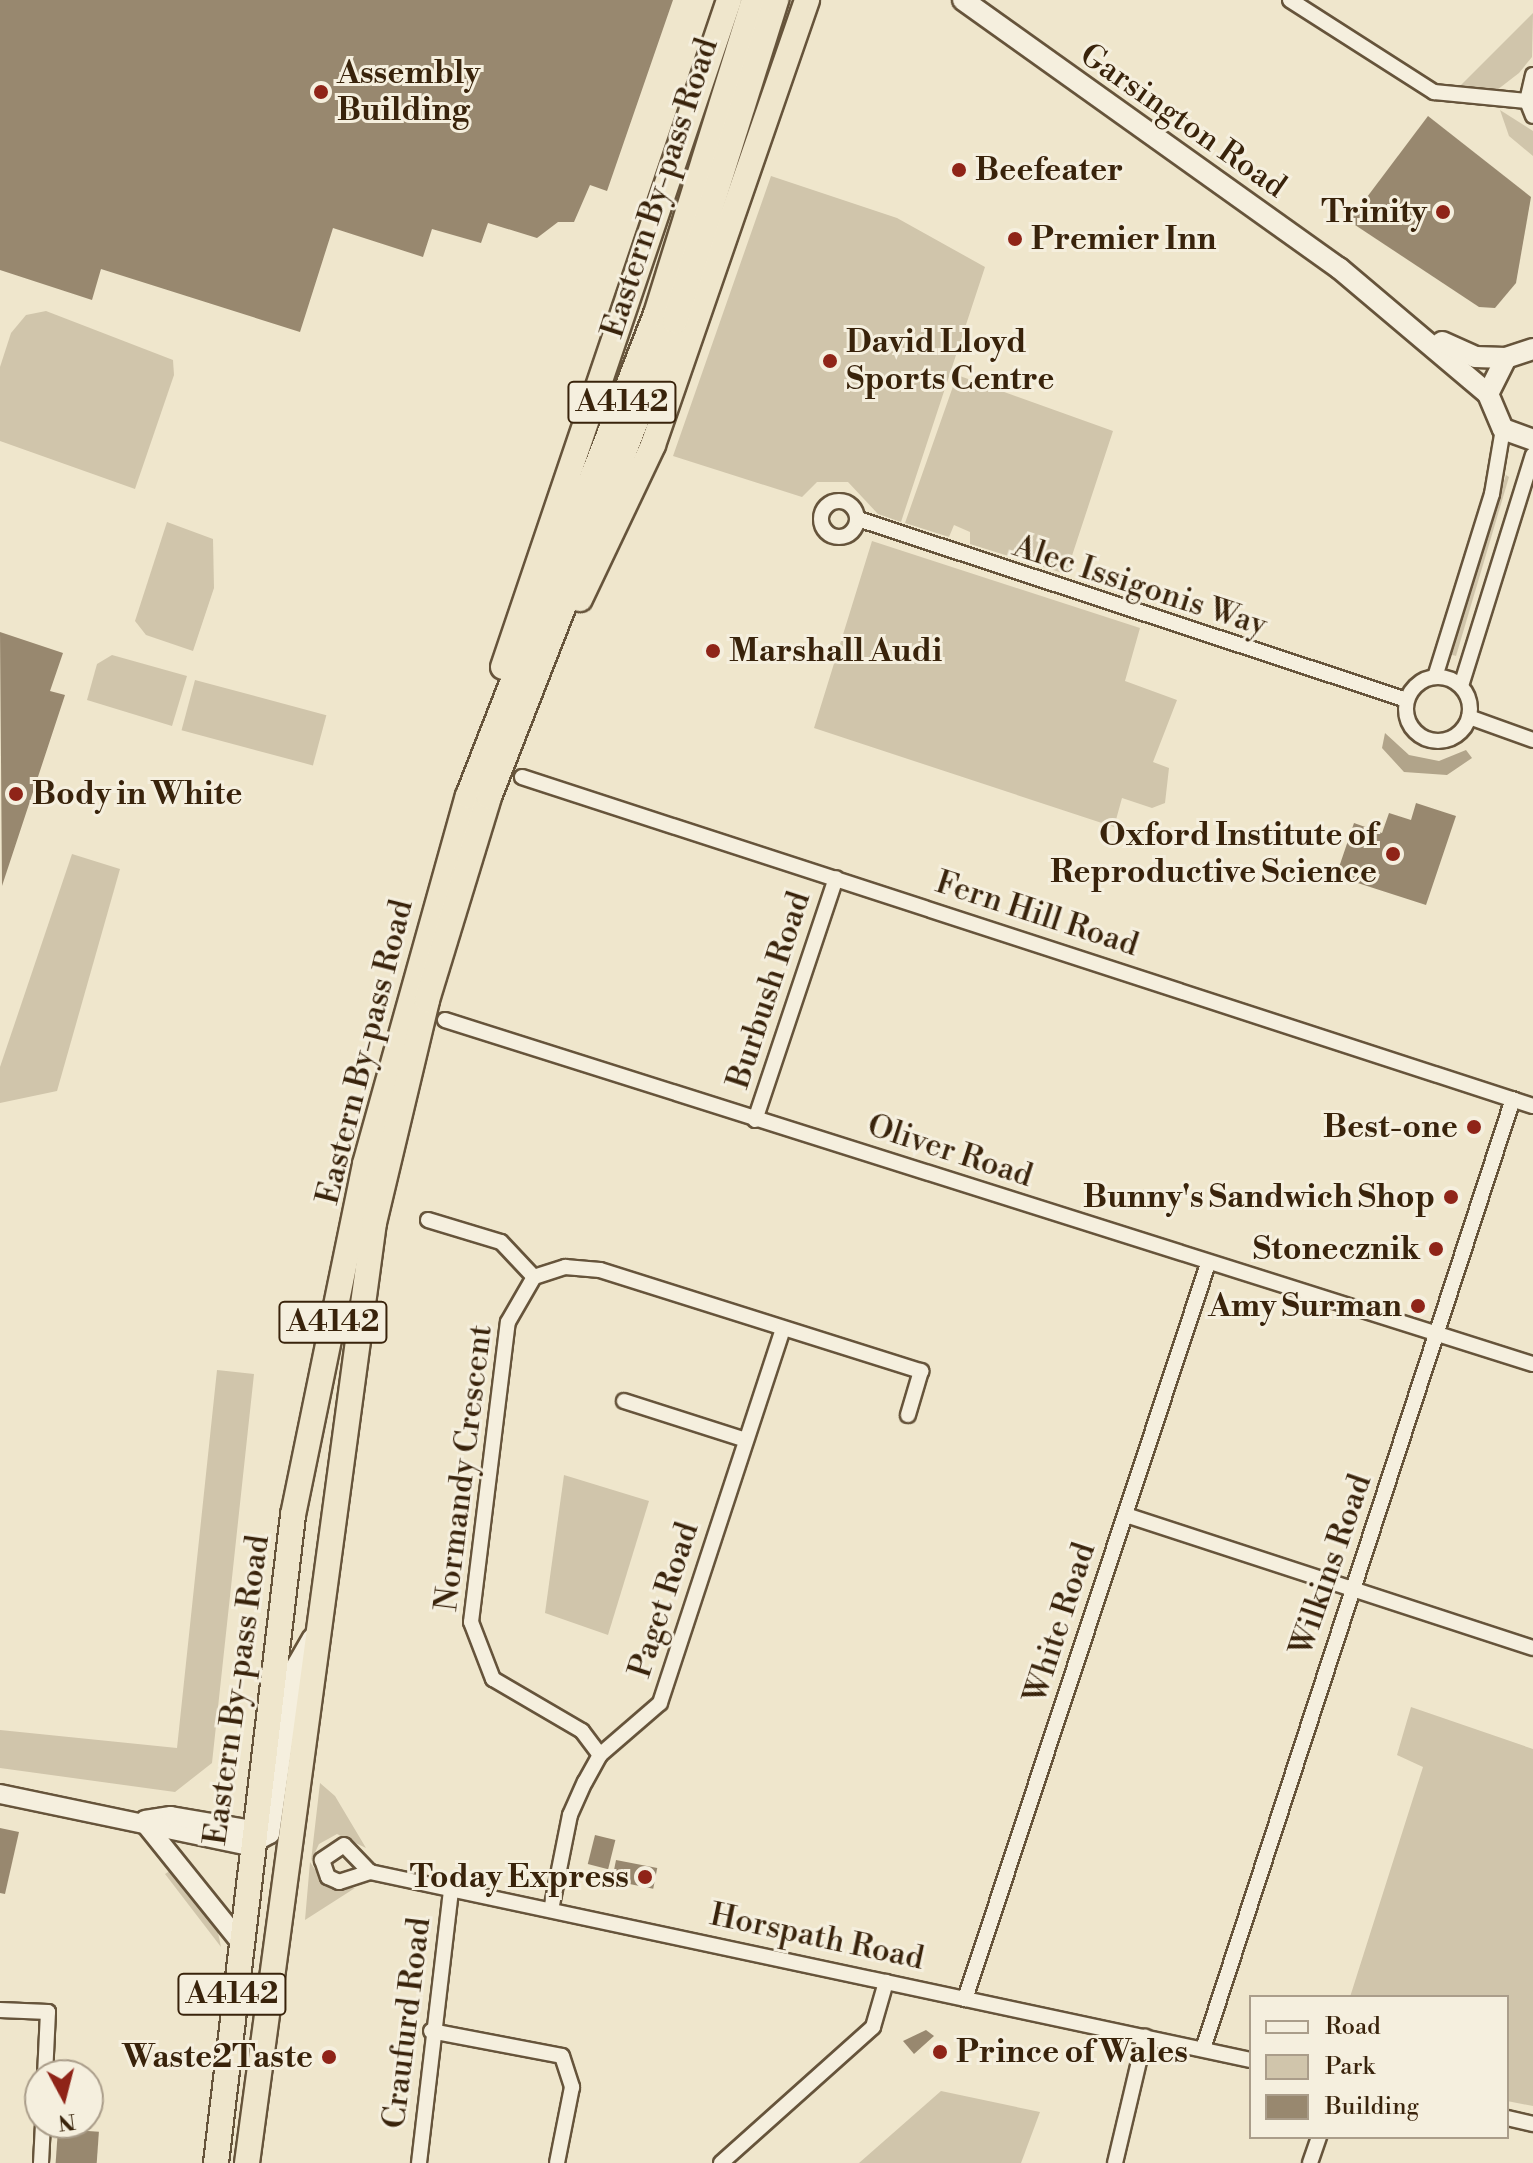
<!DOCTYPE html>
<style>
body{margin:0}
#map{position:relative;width:1533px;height:2163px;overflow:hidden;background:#efe6cc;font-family:"Libre Bodoni",serif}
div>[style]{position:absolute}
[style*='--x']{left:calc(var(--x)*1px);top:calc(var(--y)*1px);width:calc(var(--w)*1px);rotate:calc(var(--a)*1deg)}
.green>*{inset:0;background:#d0c5ab;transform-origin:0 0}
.water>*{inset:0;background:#b1a48a}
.building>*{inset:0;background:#98886f;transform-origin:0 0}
.roads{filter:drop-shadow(2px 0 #66543b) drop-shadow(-2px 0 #66543b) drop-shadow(0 2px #66543b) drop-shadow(0 -2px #66543b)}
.minor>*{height:14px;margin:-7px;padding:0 7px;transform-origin:7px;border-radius:7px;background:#f5efde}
.minor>.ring{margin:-7px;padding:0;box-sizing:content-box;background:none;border:14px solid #f5efde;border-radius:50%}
.tertiary>*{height:18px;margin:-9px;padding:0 9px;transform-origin:9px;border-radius:9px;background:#f5efde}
.secondary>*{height:20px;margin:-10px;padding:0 10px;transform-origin:10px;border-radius:10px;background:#f5efde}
.trunk>*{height:24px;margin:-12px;padding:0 12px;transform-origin:12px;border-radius:12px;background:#efe6cc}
.dots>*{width:22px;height:22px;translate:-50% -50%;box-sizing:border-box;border:4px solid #f5efde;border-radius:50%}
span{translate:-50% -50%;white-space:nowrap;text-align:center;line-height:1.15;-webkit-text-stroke:6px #f5efde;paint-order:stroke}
.shield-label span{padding:2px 6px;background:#f5efde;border:2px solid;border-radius:6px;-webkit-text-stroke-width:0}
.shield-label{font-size:30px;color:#39230b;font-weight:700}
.poi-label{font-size:32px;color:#39230b;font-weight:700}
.left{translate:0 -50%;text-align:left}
.right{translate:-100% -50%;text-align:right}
.street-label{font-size:32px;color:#39230b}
.legend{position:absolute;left:1249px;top:1995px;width:260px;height:144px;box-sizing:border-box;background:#f5efde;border:2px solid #aa9d8a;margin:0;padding:10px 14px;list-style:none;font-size:24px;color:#39230b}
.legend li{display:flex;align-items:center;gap:16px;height:40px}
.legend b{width:40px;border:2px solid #aa9d8a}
.north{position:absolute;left:24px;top:2059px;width:80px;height:80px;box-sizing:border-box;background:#f5efde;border:2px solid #aa9d8a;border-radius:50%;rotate:173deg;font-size:22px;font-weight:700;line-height:32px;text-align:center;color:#39230b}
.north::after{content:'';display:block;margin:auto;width:28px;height:36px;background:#8f2418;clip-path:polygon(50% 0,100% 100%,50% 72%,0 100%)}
</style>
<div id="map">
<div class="green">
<i style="clip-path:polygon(1533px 13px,1532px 57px,1519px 73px,1497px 90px,1458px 88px)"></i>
<i style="clip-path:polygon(1500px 110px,1533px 131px,1533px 156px,1509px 136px)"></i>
<i style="clip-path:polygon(771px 176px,897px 218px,985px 267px,901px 522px,878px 514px,848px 482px,817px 482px,802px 497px,673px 456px)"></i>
<i style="clip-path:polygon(46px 311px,173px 360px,174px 375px,135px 489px,0 441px,0 367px,11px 333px,26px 315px)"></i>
<i style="clip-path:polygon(957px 375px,1113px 431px,1066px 574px,970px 544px,970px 532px,954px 525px,949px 537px,905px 523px)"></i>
<i style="clip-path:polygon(1506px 475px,1509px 477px,1456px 656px,1449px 654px)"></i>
<i style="clip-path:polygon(167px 522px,213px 539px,214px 588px,193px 651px,146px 635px,135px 621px)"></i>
<i style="clip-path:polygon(872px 541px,1140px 628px,1125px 681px,1177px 700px,1153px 762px,1169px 768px,1165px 803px,1152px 808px,1122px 798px,1114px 827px,814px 728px)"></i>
<i style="clip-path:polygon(112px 655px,187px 676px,172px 726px,87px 700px,97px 664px)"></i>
<i style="left:195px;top:680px;width:136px;height:52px;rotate:15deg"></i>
<i style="clip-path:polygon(72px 854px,120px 869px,57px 1091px,0 1103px,0 1067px)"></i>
<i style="clip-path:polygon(217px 1370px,254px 1374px,212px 1763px,175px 1792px,0 1768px,0 1730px,177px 1748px)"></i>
<i style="clip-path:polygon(564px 1475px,649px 1501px,608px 1635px,545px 1613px)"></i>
<i style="clip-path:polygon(1411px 1707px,1533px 1749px,1533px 2106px,1507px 2101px,1507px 1997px,1350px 1997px,1423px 1767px,1397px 1755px)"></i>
<i style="clip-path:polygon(320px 1783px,335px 1796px,366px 1848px,337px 1834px,319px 1844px,311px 1861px)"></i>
<i style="clip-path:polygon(310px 1862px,326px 1886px,355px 1888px,305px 1920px)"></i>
<i style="clip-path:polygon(176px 1867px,214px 1913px,221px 1947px,165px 1874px)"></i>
<i style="clip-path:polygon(941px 2091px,1040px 2112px,1021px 2163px,859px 2163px)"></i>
</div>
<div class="water">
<i style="clip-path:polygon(1385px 733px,1409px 755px,1439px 761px,1466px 750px,1472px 758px,1447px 775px,1404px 772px,1382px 748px)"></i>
</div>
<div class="building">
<i style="clip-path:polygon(0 0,673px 0,607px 191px,590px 185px,574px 222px,558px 222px,537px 238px,488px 223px,481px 243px,432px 229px,423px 257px,333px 228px,300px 332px,101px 269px,92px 300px,0 270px)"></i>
<i style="clip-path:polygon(1428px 116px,1531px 197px,1516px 283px,1495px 308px,1479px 307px,1349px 221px)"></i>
<i style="clip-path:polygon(0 632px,63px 653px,50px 691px,65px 695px,2px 886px)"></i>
<i style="clip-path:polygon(1416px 803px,1456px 816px,1426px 905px,1336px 876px,1354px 823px,1382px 833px,1389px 813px,1411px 820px)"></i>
<i style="clip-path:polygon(0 1828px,19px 1832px,5px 1894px,0 1893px)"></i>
<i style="left:595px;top:1835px;width:21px;height:30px;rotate:14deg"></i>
<i style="left:616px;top:1860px;width:42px;height:21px;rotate:11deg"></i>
<i style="clip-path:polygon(926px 2030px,934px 2036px,914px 2054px,903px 2041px)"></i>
<i style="left:58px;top:2129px;width:41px;height:34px;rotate:4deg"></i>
</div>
<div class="roads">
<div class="minor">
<i style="--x:1290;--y:0;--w:171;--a:32.6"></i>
<i style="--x:1434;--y:92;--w:93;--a:5.5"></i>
<i style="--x:1533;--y:75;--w:27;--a:103"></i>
<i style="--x:1527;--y:101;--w:16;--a:68"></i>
<i class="ring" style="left:821px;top:501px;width:22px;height:22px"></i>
<i style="--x:858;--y:519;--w:578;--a:18.25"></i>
<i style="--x:1435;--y:677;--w:192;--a:-72.7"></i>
<i style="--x:1492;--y:494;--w:66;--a:-80.4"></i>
<i class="ring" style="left:1406px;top:677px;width:50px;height:50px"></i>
<i style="--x:1461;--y:686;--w:242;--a:-72.7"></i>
<i style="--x:1469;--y:717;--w:68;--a:19.8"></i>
<i style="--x:522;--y:777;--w:1063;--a:18.03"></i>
<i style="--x:445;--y:1020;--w:1141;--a:17.55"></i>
<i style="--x:755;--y:1120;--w:255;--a:-71.5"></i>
<i style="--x:428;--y:1220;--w:76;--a:16.8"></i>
<i style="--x:501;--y:1242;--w:48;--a:46.7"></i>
<i style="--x:624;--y:1401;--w:128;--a:17.7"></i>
<i style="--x:1126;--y:1515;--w:428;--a:18.1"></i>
<i style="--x:600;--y:1755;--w:30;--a:-127"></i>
<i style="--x:582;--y:1731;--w:103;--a:-149.7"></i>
<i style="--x:493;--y:1679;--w:61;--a:-111.1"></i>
<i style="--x:471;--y:1622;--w:302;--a:-83"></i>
<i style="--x:508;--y:1322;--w:52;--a:-60"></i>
<i style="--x:534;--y:1277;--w:33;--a:-18"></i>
<i style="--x:565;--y:1267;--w:35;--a:5"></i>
<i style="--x:600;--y:1270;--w:337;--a:17.5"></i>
<i style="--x:921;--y:1371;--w:46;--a:106.5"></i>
<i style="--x:370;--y:1872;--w:37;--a:-134"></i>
<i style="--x:344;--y:1845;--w:27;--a:146"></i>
<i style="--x:322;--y:1860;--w:18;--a:71"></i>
<i style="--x:328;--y:1877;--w:12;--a:24"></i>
<i style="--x:339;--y:1882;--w:33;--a:-18"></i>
<i style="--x:370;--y:1872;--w:901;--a:12.05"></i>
<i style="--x:551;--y:1910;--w:97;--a:-78.7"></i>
<i style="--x:570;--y:1815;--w:36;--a:-66"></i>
<i style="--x:585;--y:1782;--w:31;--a:-61"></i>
<i style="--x:600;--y:1755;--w:79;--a:-40.9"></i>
<i style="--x:660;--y:1703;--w:394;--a:-71.8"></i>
<i style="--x:965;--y:1999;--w:774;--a:-71.71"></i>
<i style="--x:0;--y:2010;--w:48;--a:2.4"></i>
<i style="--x:48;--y:2012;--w:63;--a:92.7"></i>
<i style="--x:431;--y:2031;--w:133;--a:10.8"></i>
<i style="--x:562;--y:2056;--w:33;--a:72"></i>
<i style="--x:572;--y:2087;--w:77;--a:101.2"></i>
<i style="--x:1203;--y:2049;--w:999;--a:-71.93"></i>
<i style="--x:1507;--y:2118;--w:27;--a:13"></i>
<i style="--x:41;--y:2163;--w:40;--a:-87.1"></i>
<i style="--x:419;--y:2163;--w:276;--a:-83.3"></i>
<i style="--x:721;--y:2163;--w:204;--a:-41.8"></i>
<i style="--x:873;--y:2027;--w:47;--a:-73.9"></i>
<i style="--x:1115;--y:2163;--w:130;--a:-76.7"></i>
<i style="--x:1310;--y:2163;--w:28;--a:-71"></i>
</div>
<div class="tertiary">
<i style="--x:0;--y:1794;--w:253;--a:11.8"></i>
<i style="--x:248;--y:1846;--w:25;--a:-29"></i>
<i style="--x:270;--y:1834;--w:167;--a:-81.7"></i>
<i style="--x:294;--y:1669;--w:36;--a:-60"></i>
<i style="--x:145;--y:1820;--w:26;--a:-9"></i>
<i style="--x:171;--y:1816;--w:95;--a:9.7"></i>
<i style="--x:147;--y:1826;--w:145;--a:51.2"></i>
</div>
<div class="secondary">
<i style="--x:963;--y:0;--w:462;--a:35.5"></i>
<i style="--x:1339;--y:268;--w:195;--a:40.2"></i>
<i style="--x:1442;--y:342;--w:36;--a:24"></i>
<i style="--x:1475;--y:357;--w:31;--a:2"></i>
<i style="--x:1533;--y:349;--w:28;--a:162"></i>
<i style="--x:1506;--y:358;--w:40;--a:116.6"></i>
<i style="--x:1488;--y:394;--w:38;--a:67"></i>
<i style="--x:1503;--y:429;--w:32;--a:20"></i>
</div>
<div class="trunk">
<i style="--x:580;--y:599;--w:170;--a:-64.6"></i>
<i style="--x:653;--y:445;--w:471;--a:-70.9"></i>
<i style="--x:503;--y:667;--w:704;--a:-71.28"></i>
<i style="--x:216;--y:2163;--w:653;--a:-83.22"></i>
<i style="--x:293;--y:1515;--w:358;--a:-78.4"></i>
<i style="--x:365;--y:1164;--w:382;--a:-74.4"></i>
<i style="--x:468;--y:796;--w:517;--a:-68.69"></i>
<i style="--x:656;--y:314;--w:329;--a:-72.7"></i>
<i style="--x:247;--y:2163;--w:949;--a:-82.31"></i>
<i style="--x:374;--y:1223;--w:229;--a:-76.6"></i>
<i style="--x:427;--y:1000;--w:212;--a:-73"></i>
<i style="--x:489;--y:797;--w:511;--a:-68.66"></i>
<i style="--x:675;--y:321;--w:337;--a:-72.5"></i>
</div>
</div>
<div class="dots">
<i style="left:321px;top:92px;background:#8f2418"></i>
<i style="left:959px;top:170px;background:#8f2418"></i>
<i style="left:1443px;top:212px;background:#8f2418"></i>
<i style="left:1015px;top:239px;background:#8f2418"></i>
<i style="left:830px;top:361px;background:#8f2418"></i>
<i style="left:713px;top:651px;background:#8f2418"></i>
<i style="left:16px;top:794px;background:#8f2418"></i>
<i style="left:1393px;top:854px;background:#8f2418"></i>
<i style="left:1474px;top:1127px;background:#8f2418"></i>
<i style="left:1451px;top:1197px;background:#8f2418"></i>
<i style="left:1436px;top:1249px;background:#8f2418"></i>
<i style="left:1418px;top:1306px;background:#8f2418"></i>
<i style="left:645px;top:1877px;background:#8f2418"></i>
<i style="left:940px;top:2052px;background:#8f2418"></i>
<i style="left:329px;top:2057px;background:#8f2418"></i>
</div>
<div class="shield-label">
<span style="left:622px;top:402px">A4142</span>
<span style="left:333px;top:1322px">A4142</span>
<span style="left:232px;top:1994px">A4142</span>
</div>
<div class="poi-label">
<span class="left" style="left:337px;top:92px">Assembly<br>Building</span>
<span class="left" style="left:975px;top:170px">Beefeater</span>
<span class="right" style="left:1427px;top:212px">Trinity</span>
<span class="left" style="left:1031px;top:239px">Premier Inn</span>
<span class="left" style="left:846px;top:361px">David Lloyd<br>Sports Centre</span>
<span class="left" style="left:729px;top:651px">Marshall Audi</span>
<span class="left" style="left:32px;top:794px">Body in White</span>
<span class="right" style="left:1377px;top:854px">Oxford Institute of<br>Reproductive Science</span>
<span class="right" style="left:1458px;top:1127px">Best-one</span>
<span class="right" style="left:1435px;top:1197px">Bunny's Sandwich Shop</span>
<span class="right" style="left:1420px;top:1249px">Stonecznik</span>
<span class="right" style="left:1402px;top:1306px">Amy Surman</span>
<span class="right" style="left:629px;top:1877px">Today Express</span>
<span class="left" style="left:956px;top:2052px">Prince of Wales</span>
<span class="right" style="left:313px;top:2057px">Waste2Taste</span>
</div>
<div class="street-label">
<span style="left:1183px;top:121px;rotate:35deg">Garsington Road</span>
<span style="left:660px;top:188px;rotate:-72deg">Eastern By-pass Road</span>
<span style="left:1140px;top:586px;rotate:18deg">Alec Issigonis Way</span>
<span style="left:1037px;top:914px;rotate:18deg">Fern Hill Road</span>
<span style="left:769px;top:990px;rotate:-72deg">Burbush Road</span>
<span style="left:365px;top:1052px;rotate:-76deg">Eastern By-pass Road</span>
<span style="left:950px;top:1151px;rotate:18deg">Oliver Road</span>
<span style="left:464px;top:1468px;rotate:-83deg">Normandy Crescent</span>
<span style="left:1331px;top:1565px;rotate:-71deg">Wilkins Road</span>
<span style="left:664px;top:1600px;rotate:-72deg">Paget Road</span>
<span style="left:1060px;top:1623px;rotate:-72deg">White Road</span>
<span style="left:237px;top:1690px;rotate:-82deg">Eastern By-pass Road</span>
<span style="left:817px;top:1937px;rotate:12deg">Horspath Road</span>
<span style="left:407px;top:2023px;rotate:-83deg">Craufurd Road</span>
</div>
<ul class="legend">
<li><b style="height:10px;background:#f5efde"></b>Road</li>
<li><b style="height:22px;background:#d0c5ab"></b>Park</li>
<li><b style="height:22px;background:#98886f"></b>Building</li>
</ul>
<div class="north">N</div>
</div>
